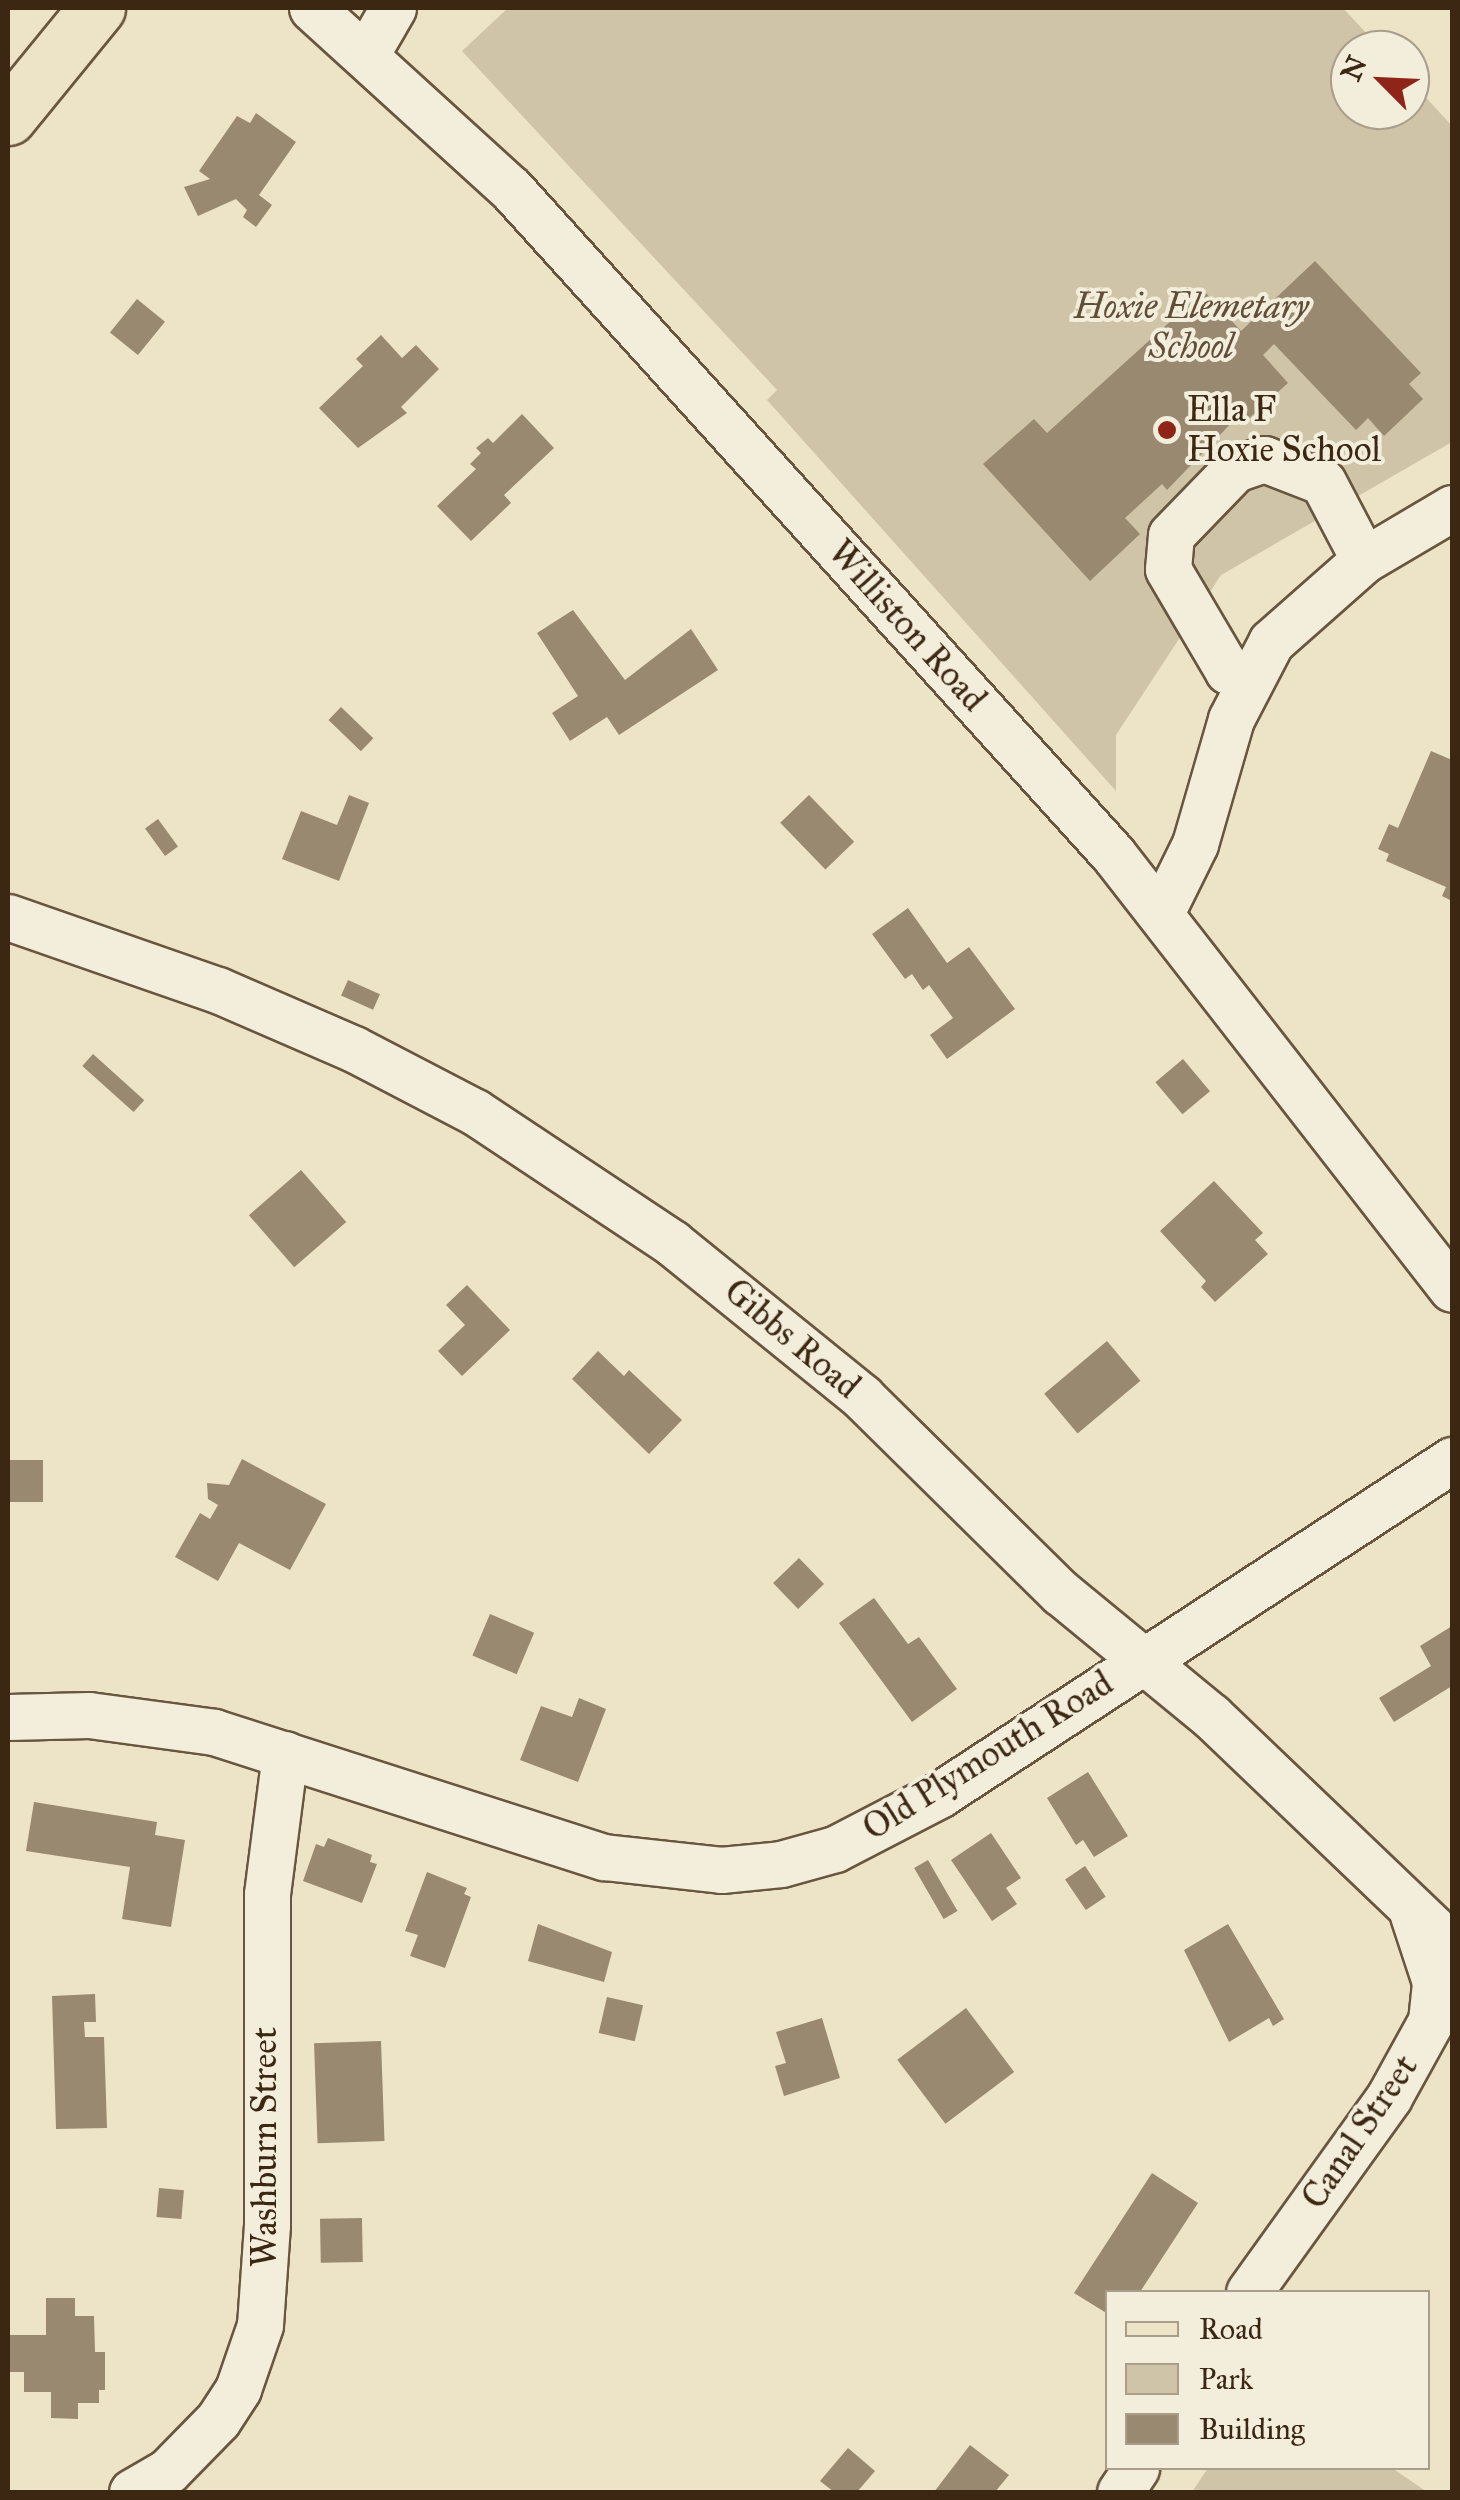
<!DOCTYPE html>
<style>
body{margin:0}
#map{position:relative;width:1460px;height:2500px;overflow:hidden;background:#ede4c7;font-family:"IM FELL Great Primer",serif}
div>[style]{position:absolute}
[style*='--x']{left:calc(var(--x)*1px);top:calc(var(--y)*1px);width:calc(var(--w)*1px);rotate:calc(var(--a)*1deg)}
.green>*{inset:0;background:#cfc4a8}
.building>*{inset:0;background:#988970;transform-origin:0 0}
.roads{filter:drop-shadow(2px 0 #68563f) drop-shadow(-2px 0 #68563f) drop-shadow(0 2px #68563f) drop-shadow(0 -2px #68563f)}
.minor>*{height:45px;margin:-22.5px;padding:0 22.5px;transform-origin:22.5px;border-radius:22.5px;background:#f3eddb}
.major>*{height:55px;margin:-27.5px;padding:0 27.5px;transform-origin:27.5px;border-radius:27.5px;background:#ede4c7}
.dots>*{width:28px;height:28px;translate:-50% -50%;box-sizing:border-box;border:5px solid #f3eddb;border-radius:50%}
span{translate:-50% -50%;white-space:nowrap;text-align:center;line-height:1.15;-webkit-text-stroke:8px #f3eddb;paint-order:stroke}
.park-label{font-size:35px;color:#604e38;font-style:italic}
.poi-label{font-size:35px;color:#3b2712}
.left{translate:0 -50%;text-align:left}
.street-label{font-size:35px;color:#3b2712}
.frame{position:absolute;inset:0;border:10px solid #3b2712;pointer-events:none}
.legend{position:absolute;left:1105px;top:2290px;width:325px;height:180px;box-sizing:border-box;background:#f3eddb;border:2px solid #a99e8b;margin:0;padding:12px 18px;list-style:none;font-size:30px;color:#3b2712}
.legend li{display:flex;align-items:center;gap:20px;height:50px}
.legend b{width:50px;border:2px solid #a99e8b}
.north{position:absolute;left:1330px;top:30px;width:100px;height:100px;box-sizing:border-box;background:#f3eddb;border:2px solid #a99e8b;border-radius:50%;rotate:294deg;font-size:28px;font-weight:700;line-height:40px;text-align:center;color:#3b2712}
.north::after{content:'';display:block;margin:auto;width:35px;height:45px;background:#8f2418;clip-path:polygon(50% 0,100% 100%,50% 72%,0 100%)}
</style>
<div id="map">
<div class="green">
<i style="clip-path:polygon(508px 8px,1343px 8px,1382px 50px,1350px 50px,1350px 110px,1410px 110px,1410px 80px,1452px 126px,1452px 442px,1221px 575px,1116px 735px,1116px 791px,767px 400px,777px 390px,462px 51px)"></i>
<i style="clip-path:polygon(1208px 2468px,1392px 2468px,1427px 2492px,1192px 2492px)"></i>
</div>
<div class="building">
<i style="clip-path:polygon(256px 113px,296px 142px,259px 195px,272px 205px,256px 227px,243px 217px,247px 210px,236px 199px,198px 216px,184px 187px,210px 179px,199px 171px,237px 116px,250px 123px)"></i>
<i style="clip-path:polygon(1315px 261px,1421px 373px,1409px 384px,1423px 399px,1384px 436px,1368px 418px,1356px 430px,1274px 344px,1263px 355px,1288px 383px,1245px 422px,1239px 415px,1167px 490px,1162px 484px,1125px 518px,1140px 534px,1090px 581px,983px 464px,1034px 419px,1047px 433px,1204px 291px,1241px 331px)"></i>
<i style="left:137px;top:299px;width:36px;height:43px;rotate:39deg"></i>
<i style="clip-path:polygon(381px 335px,402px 358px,416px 345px,439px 369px,401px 407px,407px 413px,358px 448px,319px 408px,363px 366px,356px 359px)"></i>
<i style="clip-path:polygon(522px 414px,554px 448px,504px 495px,511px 503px,471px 541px,437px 506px,476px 469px,470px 464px,481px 453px,476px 448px,488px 438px,493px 443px)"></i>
<i style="clip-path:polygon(573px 610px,625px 680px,691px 629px,718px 670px,619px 735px,607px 717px,570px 741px,552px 713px,578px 696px,537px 633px)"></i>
<i style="left:341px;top:707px;width:45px;height:18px;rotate:44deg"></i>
<i style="clip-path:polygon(1431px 751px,1452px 760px,1452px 901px,1442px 896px,1446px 887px,1386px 861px,1389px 854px,1378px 849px,1389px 824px,1398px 828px)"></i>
<i style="clip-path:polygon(349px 795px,369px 803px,339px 881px,282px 859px,301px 811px,337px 825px)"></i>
<i style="left:809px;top:795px;width:65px;height:40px;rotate:46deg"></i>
<i style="left:158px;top:819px;width:34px;height:16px;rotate:54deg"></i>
<i style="clip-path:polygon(908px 908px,947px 963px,969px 947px,1015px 1009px,947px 1059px,930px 1035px,953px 1018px,929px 985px,923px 990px,912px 974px,905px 979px,872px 934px)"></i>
<i style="left:348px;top:980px;width:35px;height:17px;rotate:24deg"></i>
<i style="left:93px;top:1054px;width:69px;height:16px;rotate:42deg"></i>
<i style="left:1183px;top:1059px;width:42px;height:36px;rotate:50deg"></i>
<i style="left:301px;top:1170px;width:69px;height:69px;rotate:49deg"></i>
<i style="clip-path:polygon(1214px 1181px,1263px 1233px,1255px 1240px,1268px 1254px,1215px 1302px,1201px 1287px,1206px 1281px,1160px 1231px)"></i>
<i style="clip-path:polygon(467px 1285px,510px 1330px,462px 1376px,438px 1351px,465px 1325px,446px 1305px)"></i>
<i style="left:1107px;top:1341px;width:52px;height:82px;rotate:50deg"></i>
<i style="clip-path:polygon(598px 1351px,624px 1376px,629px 1370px,682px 1420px,649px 1454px,572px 1379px)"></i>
<i style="clip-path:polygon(242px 1459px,326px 1504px,290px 1570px,239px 1543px,218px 1581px,175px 1557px,200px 1513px,210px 1519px,218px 1505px,208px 1499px,207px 1483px,229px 1485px)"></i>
<i style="left:43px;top:1460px;width:42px;height:35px;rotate:90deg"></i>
<i style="left:799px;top:1558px;width:36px;height:36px;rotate:46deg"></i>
<i style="clip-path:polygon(874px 1598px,908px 1644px,919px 1637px,957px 1689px,912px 1722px,839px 1623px)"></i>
<i style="left:490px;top:1614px;width:48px;height:45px;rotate:23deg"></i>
<i style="clip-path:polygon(1452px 1626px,1452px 1686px,1394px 1722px,1379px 1698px,1431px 1666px,1420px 1646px)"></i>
<i style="clip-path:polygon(579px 1698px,606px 1709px,578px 1782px,520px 1760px,541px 1706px,572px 1717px)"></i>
<i style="clip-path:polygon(1088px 1772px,1128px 1836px,1094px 1857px,1083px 1840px,1076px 1845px,1047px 1798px)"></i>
<i style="clip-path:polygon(34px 1802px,157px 1822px,155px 1835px,185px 1840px,171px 1927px,122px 1919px,130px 1867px,26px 1851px)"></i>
<i style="clip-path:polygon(991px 1833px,1021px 1878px,1006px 1888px,1017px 1904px,992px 1921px,951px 1860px)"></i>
<i style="clip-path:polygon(328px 1838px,372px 1855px,370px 1862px,377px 1864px,362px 1903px,303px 1881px,316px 1844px,324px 1847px)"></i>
<i style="left:928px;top:1860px;width:59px;height:16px;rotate:60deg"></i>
<i style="left:1085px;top:1866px;width:37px;height:24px;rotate:56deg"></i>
<i style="clip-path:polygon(427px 1872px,467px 1888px,464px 1894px,471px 1897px,445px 1968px,410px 1956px,418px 1935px,405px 1931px)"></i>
<i style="clip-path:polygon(538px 1924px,612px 1952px,604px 1982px,528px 1961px)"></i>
<i style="clip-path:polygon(1228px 1924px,1284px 2019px,1273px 2026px,1269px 2018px,1229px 2042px,1184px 1950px)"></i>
<i style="clip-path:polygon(95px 1994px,96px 2022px,84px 2022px,85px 2037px,104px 2037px,107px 2128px,56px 2129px,52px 1996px)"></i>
<i style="left:607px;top:1997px;width:37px;height:37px;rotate:13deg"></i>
<i style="left:966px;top:2008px;width:80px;height:86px;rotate:53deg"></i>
<i style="clip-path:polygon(822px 2018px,840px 2078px,784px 2096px,775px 2066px,786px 2063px,776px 2032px)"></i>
<i style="left:381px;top:2041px;width:100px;height:67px;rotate:88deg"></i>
<i style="clip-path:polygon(1152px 2173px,1198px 2203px,1140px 2292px,1108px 2292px,1108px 2314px,1074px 2293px)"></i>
<i style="left:159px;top:2188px;width:25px;height:29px;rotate:5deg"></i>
<i style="left:362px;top:2218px;width:44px;height:42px;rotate:89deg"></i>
<i style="clip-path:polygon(46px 2298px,75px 2298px,75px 2316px,94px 2316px,95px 2352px,105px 2352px,105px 2390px,99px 2390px,99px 2403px,78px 2403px,78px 2419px,51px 2418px,51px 2392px,24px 2392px,24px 2372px,8px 2372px,8px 2335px,46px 2335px)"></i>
<i style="clip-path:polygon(970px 2445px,1009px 2475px,995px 2492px,934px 2492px)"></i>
<i style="clip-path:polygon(848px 2448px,875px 2471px,857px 2492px,834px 2492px,820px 2481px)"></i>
</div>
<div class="roads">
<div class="minor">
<i style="--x:312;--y:8;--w:269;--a:42.3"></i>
<i style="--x:511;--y:189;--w:897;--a:47.85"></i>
<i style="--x:1113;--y:854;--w:551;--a:52.07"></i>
<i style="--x:367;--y:53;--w:52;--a:-60"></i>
<i style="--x:1247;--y:679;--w:21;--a:-157"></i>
<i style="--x:1228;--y:671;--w:118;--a:-120.5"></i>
<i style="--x:1168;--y:569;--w:34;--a:-85"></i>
<i style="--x:1171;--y:535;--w:92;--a:-45.9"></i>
<i style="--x:1235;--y:469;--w:31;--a:-19"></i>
<i style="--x:1264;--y:459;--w:63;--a:21.3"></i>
<i style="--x:1323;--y:482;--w:88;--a:62.3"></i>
<i style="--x:1162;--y:911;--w:75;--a:-63.8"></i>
<i style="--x:1195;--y:844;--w:130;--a:-73.9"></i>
<i style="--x:1231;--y:719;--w:87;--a:-62.5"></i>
<i style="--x:1271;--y:642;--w:124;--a:-41.4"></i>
<i style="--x:1364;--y:560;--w:102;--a:-30.6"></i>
<i style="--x:8;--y:917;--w:222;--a:19.2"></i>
<i style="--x:218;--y:990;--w:148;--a:23.5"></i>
<i style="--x:354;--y:1049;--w:136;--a:27.5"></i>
<i style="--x:475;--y:1112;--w:237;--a:33.6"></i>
<i style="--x:672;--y:1243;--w:245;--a:39"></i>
<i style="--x:862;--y:1397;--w:279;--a:44.6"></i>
<i style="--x:1061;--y:1593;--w:194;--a:39.4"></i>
<i style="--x:1211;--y:1716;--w:333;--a:43.7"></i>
<i style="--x:8;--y:1717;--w:81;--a:-1.4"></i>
<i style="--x:89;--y:1715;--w:126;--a:7.7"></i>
<i style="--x:214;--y:1732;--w:410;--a:17.8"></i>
<i style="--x:604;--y:1857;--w:118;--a:6.3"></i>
<i style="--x:721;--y:1870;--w:60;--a:-5.7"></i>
<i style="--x:781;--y:1864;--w:56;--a:-15.5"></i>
<i style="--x:835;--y:1849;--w:117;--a:-27.4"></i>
<i style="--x:939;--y:1795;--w:613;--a:-33.15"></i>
<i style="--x:1249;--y:2292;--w:240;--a:-54.3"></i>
<i style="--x:1389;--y:2097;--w:87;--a:-61.1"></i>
<i style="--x:1431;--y:2021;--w:39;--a:-84"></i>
<i style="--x:1435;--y:1982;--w:71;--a:-108.2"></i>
<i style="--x:132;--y:2492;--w:42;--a:-30.3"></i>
<i style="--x:168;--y:2471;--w:71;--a:-45.6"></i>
<i style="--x:218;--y:2420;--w:37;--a:-57"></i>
<i style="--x:238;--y:2389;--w:68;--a:-71"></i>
<i style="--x:260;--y:2325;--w:100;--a:-86"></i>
<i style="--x:267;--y:2225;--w:331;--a:-90"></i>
<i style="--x:267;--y:1894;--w:141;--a:-82.7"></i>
<i style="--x:1120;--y:2492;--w:29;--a:-56"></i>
</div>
<div class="major">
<i style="--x:8;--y:117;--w:141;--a:-50.8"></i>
</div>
</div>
<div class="dots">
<i style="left:1167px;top:430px;background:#8f2418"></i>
</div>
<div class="park-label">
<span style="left:1191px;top:327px">Hoxie Elemetary<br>School</span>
</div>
<div class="poi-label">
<span class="left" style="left:1187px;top:430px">Ella F<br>Hoxie School</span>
</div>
<div class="street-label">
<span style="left:907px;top:626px;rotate:48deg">Williston Road</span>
<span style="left:792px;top:1339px;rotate:40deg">Gibbs Road</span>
<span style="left:988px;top:1756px;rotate:-32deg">Old Plymouth Road</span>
<span style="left:1360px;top:2132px;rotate:-56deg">Canal Street</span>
<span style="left:265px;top:2147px;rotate:-90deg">Washburn Street</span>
</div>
<div class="frame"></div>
<ul class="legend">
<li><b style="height:12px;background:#ede4c7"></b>Road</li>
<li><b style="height:28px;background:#cfc4a8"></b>Park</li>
<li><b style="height:28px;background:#988970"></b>Building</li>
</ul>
<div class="north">N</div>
</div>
